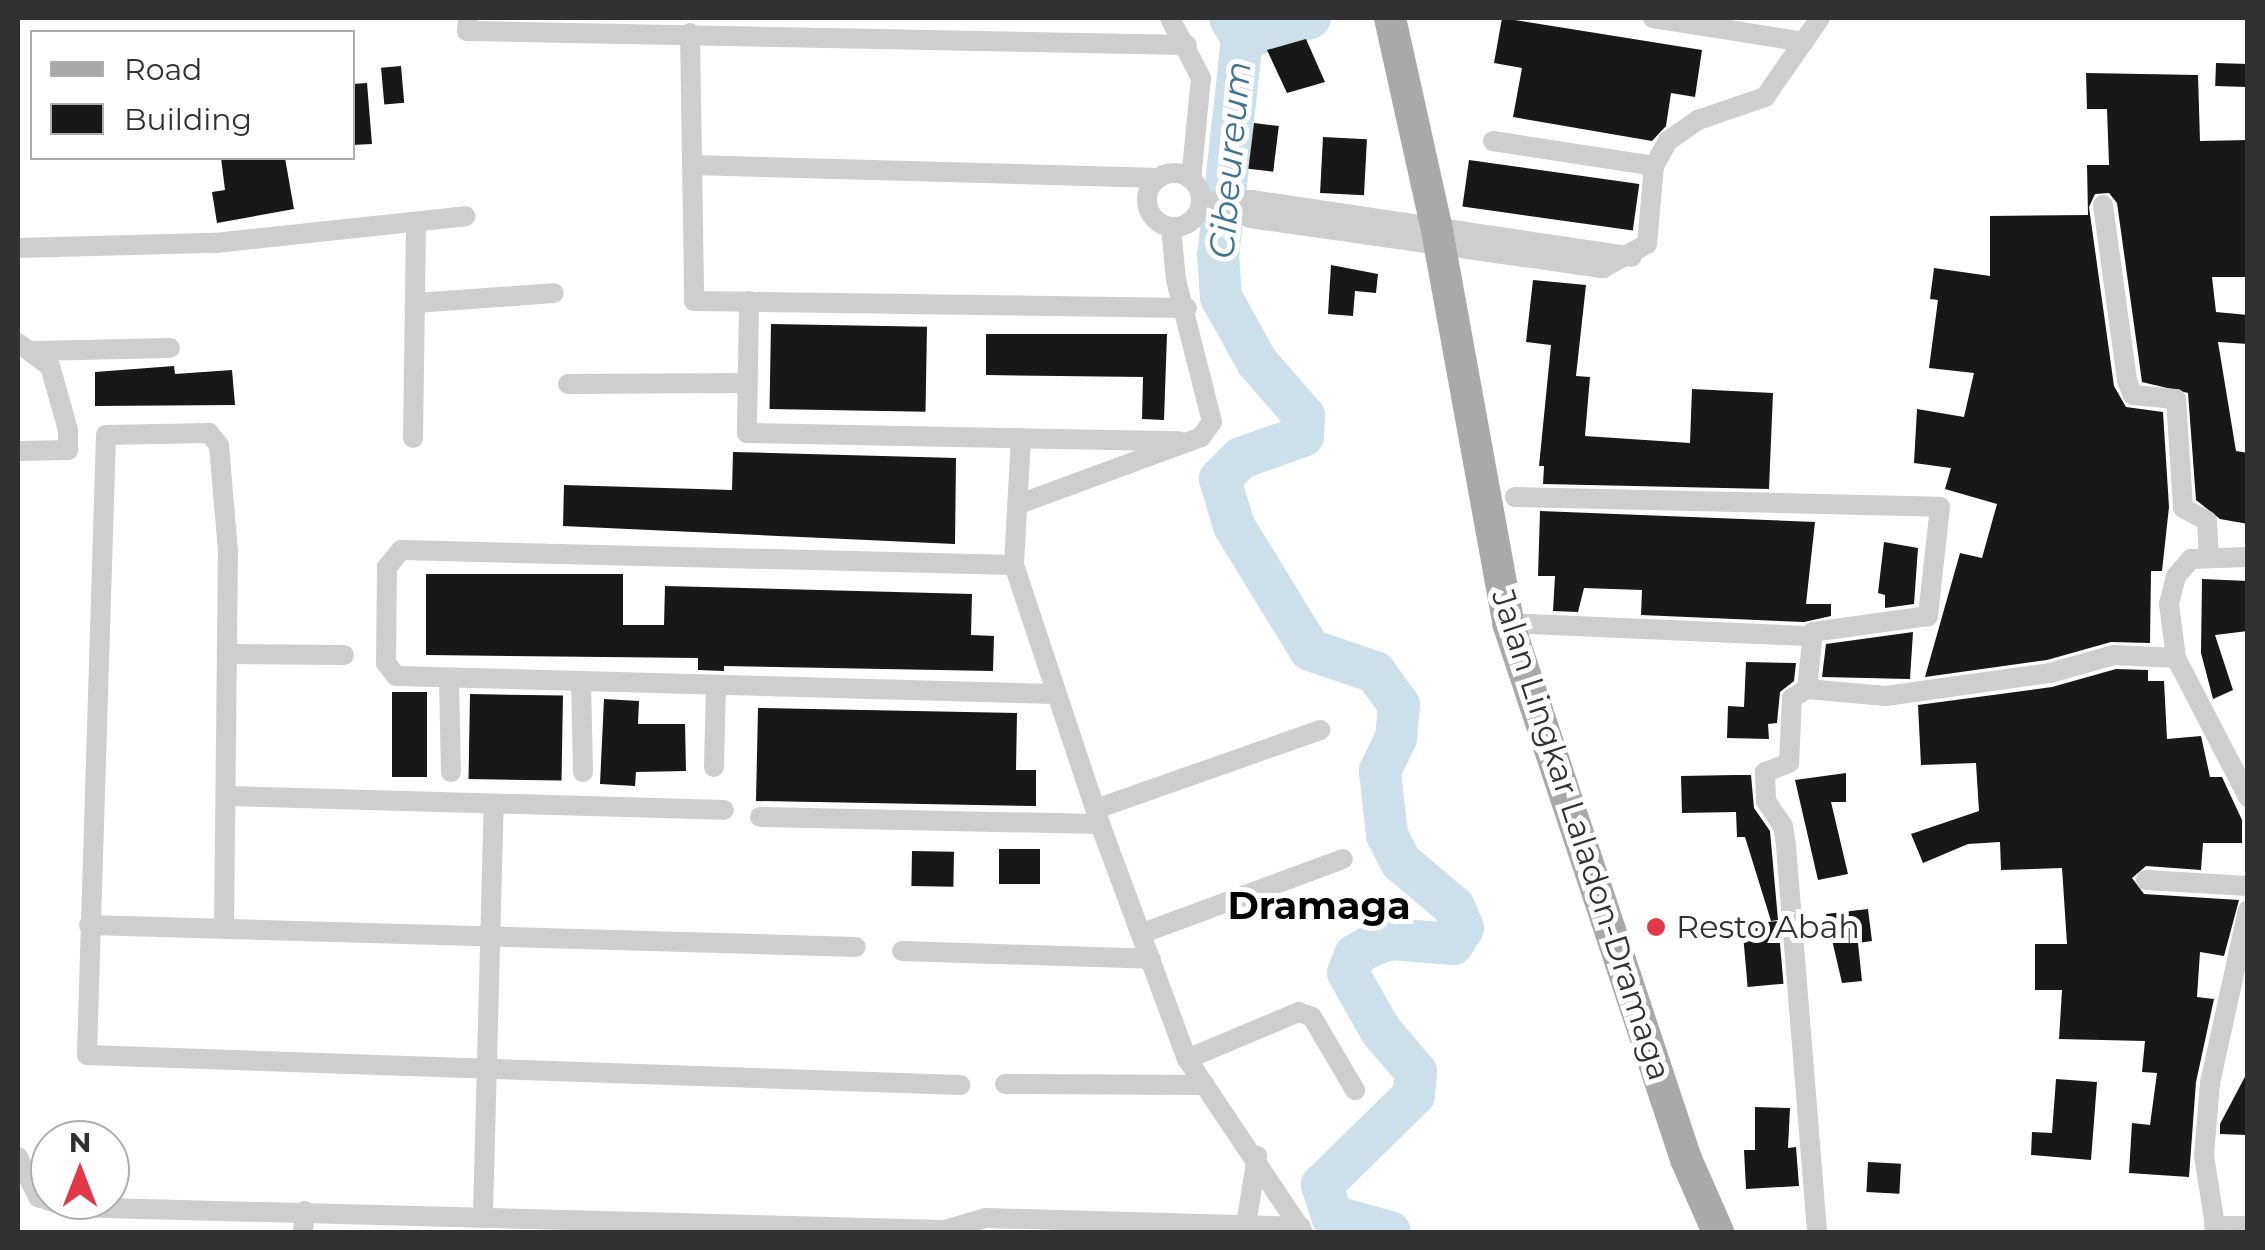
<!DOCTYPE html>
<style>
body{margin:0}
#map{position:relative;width:2265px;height:1250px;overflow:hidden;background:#fff;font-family:Montserrat,sans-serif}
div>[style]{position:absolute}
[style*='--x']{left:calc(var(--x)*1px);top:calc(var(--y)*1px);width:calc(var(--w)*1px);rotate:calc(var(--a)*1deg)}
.river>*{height:42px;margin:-21px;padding:0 21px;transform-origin:21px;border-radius:21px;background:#cce0ec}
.building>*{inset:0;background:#181818;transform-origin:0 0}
.street>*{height:20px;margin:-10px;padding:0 10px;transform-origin:10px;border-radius:10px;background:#cecece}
.street>.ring{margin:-10px;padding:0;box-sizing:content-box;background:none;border:20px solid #cecece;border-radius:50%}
.primary>*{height:32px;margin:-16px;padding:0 16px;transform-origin:16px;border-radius:16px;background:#a9a9a9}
.dots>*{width:28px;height:28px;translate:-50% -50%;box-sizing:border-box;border:5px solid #fff;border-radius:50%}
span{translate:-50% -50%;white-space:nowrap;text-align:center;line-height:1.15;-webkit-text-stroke:10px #fff;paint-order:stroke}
.street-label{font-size:32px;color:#313131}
.poi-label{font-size:32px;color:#313131}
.left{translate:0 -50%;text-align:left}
.water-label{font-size:35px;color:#3f7392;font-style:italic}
.quarter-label{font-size:38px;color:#000;font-weight:700}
.frame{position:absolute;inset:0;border:20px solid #313131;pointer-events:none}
.legend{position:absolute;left:30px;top:30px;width:325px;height:130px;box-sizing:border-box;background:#fff;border:2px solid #adadad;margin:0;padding:12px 18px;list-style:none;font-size:30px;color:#313131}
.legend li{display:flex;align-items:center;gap:20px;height:50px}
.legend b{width:50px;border:2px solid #adadad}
.north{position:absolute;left:30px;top:1120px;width:100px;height:100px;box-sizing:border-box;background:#fff;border:2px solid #adadad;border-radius:50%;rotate:0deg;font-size:28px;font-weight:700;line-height:40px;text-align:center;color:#313131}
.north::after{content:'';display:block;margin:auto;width:35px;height:45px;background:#e23847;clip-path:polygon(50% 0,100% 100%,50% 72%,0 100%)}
</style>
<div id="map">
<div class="river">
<i style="--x:1230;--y:18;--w:24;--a:60"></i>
<i style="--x:1242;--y:39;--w:217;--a:96.3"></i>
<i style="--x:1218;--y:255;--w:42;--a:85.9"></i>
<i style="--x:1221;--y:297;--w:74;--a:61"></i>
<i style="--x:1257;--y:362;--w:72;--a:49"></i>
<i style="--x:1304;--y:416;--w:20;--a:93"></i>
<i style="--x:1303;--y:436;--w:66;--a:160.5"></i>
<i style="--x:1241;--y:458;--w:30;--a:135"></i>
<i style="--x:1220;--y:479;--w:49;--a:73.4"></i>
<i style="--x:1234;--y:526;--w:145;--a:58.5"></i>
<i style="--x:1310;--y:650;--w:69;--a:18.7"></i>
<i style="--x:1375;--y:672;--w:41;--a:54"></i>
<i style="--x:1399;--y:705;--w:33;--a:95"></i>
<i style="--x:1396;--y:738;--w:37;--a:116"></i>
<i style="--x:1380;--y:771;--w:64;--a:83.8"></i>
<i style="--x:1387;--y:835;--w:30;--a:63"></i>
<i style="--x:1401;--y:862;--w:70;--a:40.3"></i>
<i style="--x:1454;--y:907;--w:23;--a:67"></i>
<i style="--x:1463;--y:928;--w:19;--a:122"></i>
<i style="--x:1453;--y:944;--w:62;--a:-175.4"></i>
<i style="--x:1391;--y:939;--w:21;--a:161"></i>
<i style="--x:1371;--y:946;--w:18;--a:151"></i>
<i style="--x:1355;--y:955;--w:19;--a:111"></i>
<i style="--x:1348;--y:973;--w:67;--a:60.4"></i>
<i style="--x:1381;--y:1031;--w:54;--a:49.5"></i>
<i style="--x:1416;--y:1072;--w:23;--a:95"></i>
<i style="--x:1414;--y:1095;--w:129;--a:135.6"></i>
<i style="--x:1322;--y:1185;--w:33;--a:72"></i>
<i style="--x:1332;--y:1216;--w:60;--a:15.4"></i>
<i style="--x:1242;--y:39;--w:71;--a:-17.2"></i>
</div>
<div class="building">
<i style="clip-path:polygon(1502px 18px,1702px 50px,1695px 97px,1671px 93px,1666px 126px,1652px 141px,1513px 117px,1522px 68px,1494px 63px)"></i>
<i style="clip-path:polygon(1306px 39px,1325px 82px,1287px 93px,1267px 50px)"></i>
<i style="left:2216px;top:63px;width:32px;height:23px;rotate:2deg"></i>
<i style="left:401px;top:66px;width:37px;height:20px;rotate:85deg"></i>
<i style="clip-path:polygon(2086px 73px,2198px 75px,2200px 141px,2248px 140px,2248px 277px,2212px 277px,2216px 312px,2248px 315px,2248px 344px,2218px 342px,2236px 451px,2248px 453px,2248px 524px,2220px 519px,2196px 500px,2188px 393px,2142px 382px,2117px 203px,2109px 193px,2095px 194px,2089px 207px,2114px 386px,2126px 407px,2163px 412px,2169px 507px,2162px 571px,2151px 571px,2150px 643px,2111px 642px,2047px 660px,1925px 677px,1960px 553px,1982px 558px,1997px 504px,1945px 489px,1951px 468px,1914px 463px,1917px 409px,1964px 417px,1974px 373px,1929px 368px,1938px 300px,1930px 299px,1934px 268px,1990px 276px,1990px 216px,2088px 215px,2087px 165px,2109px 165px,2107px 109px,2087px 109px)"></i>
<i style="clip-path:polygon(367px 83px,372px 144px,352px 145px,352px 84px)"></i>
<i style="left:1254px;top:123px;width:25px;height:46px;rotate:7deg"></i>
<i style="left:1323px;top:137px;width:44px;height:56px;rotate:3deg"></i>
<i style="clip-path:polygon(221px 158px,285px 158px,294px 209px,217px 223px,212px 192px,225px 190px)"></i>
<i style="left:1469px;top:160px;width:172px;height:47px;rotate:8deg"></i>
<i style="clip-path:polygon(1331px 265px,1378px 274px,1376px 293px,1355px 291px,1353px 316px,1328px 314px)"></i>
<i style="clip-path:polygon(1533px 280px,1586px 285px,1576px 376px,1590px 377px,1585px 436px,1690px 443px,1692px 389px,1773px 393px,1769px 489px,1543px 484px,1544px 466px,1539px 466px,1551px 345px,1526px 342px)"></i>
<i style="left:771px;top:324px;width:156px;height:85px;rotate:1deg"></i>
<i style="clip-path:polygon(986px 334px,1167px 334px,1164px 420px,1142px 419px,1143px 377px,986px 375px)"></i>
<i style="clip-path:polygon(174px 366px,175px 374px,232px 370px,235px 405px,95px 406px,95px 372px)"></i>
<i style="clip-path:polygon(733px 452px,956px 458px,955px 544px,563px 526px,564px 485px,732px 490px)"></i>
<i style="clip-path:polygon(1540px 511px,1815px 522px,1806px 604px,1831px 604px,1831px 616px,1804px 622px,1641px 615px,1642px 590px,1584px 588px,1578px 612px,1553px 611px,1555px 576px,1538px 576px)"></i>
<i style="clip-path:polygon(1884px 542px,1918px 548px,1914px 604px,1885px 608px,1885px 595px,1878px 593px)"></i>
<i style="clip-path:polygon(426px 574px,623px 574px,623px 625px,664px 625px,665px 586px,972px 594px,971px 635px,994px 636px,993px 671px,724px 666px,724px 671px,698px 670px,698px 658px,426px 655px)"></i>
<i style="clip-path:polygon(2202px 579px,2248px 581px,2248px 631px,2215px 635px,2233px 690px,2213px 699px,2201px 653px)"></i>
<i style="clip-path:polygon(1913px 632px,1910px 679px,1822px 677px,1826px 644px)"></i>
<i style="clip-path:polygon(1746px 662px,1796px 663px,1794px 681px,1780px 692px,1777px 723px,1768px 724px,1769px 739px,1727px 738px,1728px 706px,1744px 707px)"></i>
<i style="clip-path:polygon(2116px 669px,2148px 670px,2148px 681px,2164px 681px,2167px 739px,2201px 736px,2210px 777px,2222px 777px,2242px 820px,2242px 843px,2203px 843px,2201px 870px,2146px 866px,2132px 878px,2144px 894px,2239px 900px,2224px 956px,2200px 952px,2197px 997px,2214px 999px,2196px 1082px,2189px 1177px,2129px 1173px,2132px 1123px,2150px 1125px,2157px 1073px,2142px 1072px,2145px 1041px,2059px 1039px,2062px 990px,2035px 990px,2035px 944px,2067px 944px,2062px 868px,2001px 870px,2000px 842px,1968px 844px,1923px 863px,1911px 834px,1979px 811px,1976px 763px,1921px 765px,1918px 705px,2052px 687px)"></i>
<i style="left:392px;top:692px;width:35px;height:85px"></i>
<i style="left:470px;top:694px;width:93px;height:85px;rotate:1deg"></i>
<i style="clip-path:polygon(604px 699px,639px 701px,638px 724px,685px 724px,686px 771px,636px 772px,635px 786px,600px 784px)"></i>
<i style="clip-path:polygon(758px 708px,1017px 713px,1016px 770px,1036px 770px,1036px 806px,756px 801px)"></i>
<i style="clip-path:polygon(1846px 773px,1846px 802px,1831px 802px,1848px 874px,1818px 880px,1795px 780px)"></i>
<i style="clip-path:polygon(1735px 775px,1751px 775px,1754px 808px,1770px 831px,1778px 920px,1771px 921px,1745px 837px,1737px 837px,1736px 812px,1682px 813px,1681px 776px)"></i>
<i style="left:999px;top:849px;width:41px;height:35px"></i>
<i style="left:912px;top:851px;width:42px;height:35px;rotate:1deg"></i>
<i style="clip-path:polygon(1868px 909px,1872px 941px,1858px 943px,1862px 981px,1842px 983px,1826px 914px)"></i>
<i style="left:1778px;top:921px;width:63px;height:36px;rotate:85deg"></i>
<i style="clip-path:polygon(2248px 1071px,2247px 1135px,2220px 1134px,2220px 1124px)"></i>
<i style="clip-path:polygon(2056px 1079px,2097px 1082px,2091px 1160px,2031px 1155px,2032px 1132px,2052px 1133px)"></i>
<i style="clip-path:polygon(1755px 1107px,1790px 1108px,1788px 1148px,1796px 1147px,1799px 1186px,1746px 1189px,1744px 1150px,1755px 1150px)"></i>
<i style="left:1868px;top:1162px;width:33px;height:30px;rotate:3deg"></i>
</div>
<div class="street">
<i style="--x:468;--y:18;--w:13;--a:94"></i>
<i style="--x:467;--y:31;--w:720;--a:1.11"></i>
<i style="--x:1170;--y:18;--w:68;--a:62.7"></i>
<i style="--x:1201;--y:78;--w:102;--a:95.6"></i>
<i style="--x:1653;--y:18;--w:153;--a:9"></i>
<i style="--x:690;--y:33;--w:268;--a:89.1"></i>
<i style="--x:694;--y:301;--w:493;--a:0.8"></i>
<i style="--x:1493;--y:141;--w:163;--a:8.8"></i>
<i style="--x:692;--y:165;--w:467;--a:1.6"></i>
<i class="ring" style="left:1147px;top:173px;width:34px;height:34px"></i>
<i style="--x:1201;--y:202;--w:51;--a:-2.2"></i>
<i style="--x:1252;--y:200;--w:384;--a:8.5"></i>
<i style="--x:1230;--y:205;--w:24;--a:33"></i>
<i style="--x:1250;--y:218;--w:357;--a:8.1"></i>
<i style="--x:1603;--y:268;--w:50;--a:-28.6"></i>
<i style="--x:1647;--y:244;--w:78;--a:-84.9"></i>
<i style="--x:1654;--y:166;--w:29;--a:-61"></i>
<i style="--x:1668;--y:141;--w:37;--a:-35"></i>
<i style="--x:1698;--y:120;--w:71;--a:-18.9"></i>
<i style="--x:1765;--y:97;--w:96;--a:-55.2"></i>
<i style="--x:2103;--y:205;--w:178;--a:82.2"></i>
<i style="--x:2127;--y:381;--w:15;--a:67"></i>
<i style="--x:2133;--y:395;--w:43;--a:5.3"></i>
<i style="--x:2176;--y:399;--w:109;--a:86.3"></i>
<i style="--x:2183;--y:508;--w:27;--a:28"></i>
<i style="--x:2207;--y:521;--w:36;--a:87"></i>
<i style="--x:18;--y:248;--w:197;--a:-1.5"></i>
<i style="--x:215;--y:243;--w:252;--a:-6.1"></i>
<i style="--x:749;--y:301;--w:132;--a:90.9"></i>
<i style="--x:747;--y:433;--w:432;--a:1.1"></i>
<i style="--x:416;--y:303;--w:138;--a:-4.1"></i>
<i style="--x:18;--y:343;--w:39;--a:36"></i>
<i style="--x:50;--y:366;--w:66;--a:74.3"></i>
<i style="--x:68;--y:430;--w:20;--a:90"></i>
<i style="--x:68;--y:450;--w:50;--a:178.9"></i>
<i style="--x:34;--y:351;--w:136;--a:-1.3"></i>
<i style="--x:568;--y:384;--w:180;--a:-0.3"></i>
<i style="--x:413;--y:438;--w:216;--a:-89.2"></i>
<i style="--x:1021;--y:438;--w:127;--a:93.2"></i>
<i style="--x:1014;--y:565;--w:273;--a:71.6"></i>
<i style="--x:1100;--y:824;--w:251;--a:69.7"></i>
<i style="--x:1187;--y:1059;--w:208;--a:56.2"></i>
<i style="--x:1515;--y:497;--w:425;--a:1.3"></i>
<i style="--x:1940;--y:507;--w:110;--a:96.3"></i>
<i style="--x:1928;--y:616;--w:116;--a:172.1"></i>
<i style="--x:1813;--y:632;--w:57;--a:96"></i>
<i style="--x:1807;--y:689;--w:17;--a:149"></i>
<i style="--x:1792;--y:698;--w:65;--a:92.6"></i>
<i style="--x:1789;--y:763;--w:26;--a:159"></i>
<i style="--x:1765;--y:772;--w:29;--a:88"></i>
<i style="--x:1766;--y:801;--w:30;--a:56"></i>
<i style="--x:1783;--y:826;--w:20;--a:81"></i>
<i style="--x:1786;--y:846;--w:387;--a:85.4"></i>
<i style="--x:1019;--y:504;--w:194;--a:-20.2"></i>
<i style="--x:1201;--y:437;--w:19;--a:-54"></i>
<i style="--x:1212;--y:422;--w:146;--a:-104.2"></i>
<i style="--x:1176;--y:280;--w:53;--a:-95.4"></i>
<i style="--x:2248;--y:557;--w:57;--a:178"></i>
<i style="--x:2191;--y:559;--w:23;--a:131"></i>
<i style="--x:2176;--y:576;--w:29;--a:104"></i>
<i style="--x:2169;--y:604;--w:54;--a:82.6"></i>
<i style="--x:2176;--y:658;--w:157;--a:62.6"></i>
<i style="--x:1014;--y:565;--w:613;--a:-178.6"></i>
<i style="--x:401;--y:550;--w:22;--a:129"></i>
<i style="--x:387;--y:567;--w:96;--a:90.6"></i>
<i style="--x:386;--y:663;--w:16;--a:52"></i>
<i style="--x:396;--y:676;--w:660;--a:1.56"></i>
<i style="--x:1508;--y:623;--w:301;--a:2.5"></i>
<i style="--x:228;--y:654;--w:116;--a:0.5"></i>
<i style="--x:449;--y:679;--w:93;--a:88.8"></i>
<i style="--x:581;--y:683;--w:89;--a:88.7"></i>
<i style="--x:1807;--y:689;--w:79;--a:5.1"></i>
<i style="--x:1886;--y:696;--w:166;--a:-8"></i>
<i style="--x:2050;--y:673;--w:66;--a:-15.7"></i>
<i style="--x:2114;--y:655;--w:62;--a:2.8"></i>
<i style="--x:714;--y:767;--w:80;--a:-88.6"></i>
<i style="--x:227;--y:796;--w:497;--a:1.6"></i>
<i style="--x:1096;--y:809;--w:238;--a:-19.4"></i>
<i style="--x:760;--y:817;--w:340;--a:1.2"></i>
<i style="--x:2146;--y:880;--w:102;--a:3.4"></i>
<i style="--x:89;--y:925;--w:767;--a:1.64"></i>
<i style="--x:224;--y:929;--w:378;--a:-89.4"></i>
<i style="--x:228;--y:551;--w:106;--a:-94.9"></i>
<i style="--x:219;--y:445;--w:16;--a:-130"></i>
<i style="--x:209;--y:433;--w:103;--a:178.9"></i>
<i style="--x:106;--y:435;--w:620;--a:91.76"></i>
<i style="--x:87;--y:1055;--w:874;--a:1.97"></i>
<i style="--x:1143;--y:933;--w:213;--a:-20.3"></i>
<i style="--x:902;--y:951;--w:249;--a:1.8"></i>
<i style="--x:1187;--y:1059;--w:121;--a:-22.8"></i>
<i style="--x:1299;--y:1012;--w:14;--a:21"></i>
<i style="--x:1312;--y:1017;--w:85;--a:59.5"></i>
<i style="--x:1005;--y:1084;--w:200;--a:0.3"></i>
<i style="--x:18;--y:1157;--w:45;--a:63.4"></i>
<i style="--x:38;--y:1197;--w:32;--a:18"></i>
<i style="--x:68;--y:1207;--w:876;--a:1.5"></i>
<i style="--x:944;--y:1230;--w:44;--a:-15.9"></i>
<i style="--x:986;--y:1218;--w:315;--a:1.6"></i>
<i style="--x:483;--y:1214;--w:410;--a:-88.5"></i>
<i style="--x:1246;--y:1225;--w:70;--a:-80.9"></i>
<i style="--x:2214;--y:1226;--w:34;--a:0"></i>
<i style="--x:303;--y:1232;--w:21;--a:-85"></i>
<i style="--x:2216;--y:1232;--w:78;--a:-98.9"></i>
<i style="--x:2204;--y:1155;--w:72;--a:-85.2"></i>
<i style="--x:2210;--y:1083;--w:177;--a:-77.6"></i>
</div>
<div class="primary">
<i style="--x:1390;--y:18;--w:212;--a:77.5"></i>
<i style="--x:1436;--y:225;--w:404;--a:79.7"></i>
<i style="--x:1508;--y:623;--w:565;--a:71.63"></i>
<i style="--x:1686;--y:1159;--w:80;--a:66.3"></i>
</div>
<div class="dots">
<i style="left:1656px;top:927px;background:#e23847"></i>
</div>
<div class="street-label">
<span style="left:1581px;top:835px;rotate:72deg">Jalan Lingkar Laladon-Dramaga</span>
</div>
<div class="poi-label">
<span class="left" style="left:1676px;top:927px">Resto Abah</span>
</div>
<div class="water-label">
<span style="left:1230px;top:160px;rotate:-85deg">Cibeureum</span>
</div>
<div class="quarter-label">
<span style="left:1319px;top:906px">Dramaga</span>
</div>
<div class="frame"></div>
<ul class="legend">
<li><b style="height:12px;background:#a9a9a9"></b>Road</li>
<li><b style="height:28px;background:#181818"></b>Building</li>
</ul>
<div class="north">N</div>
</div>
